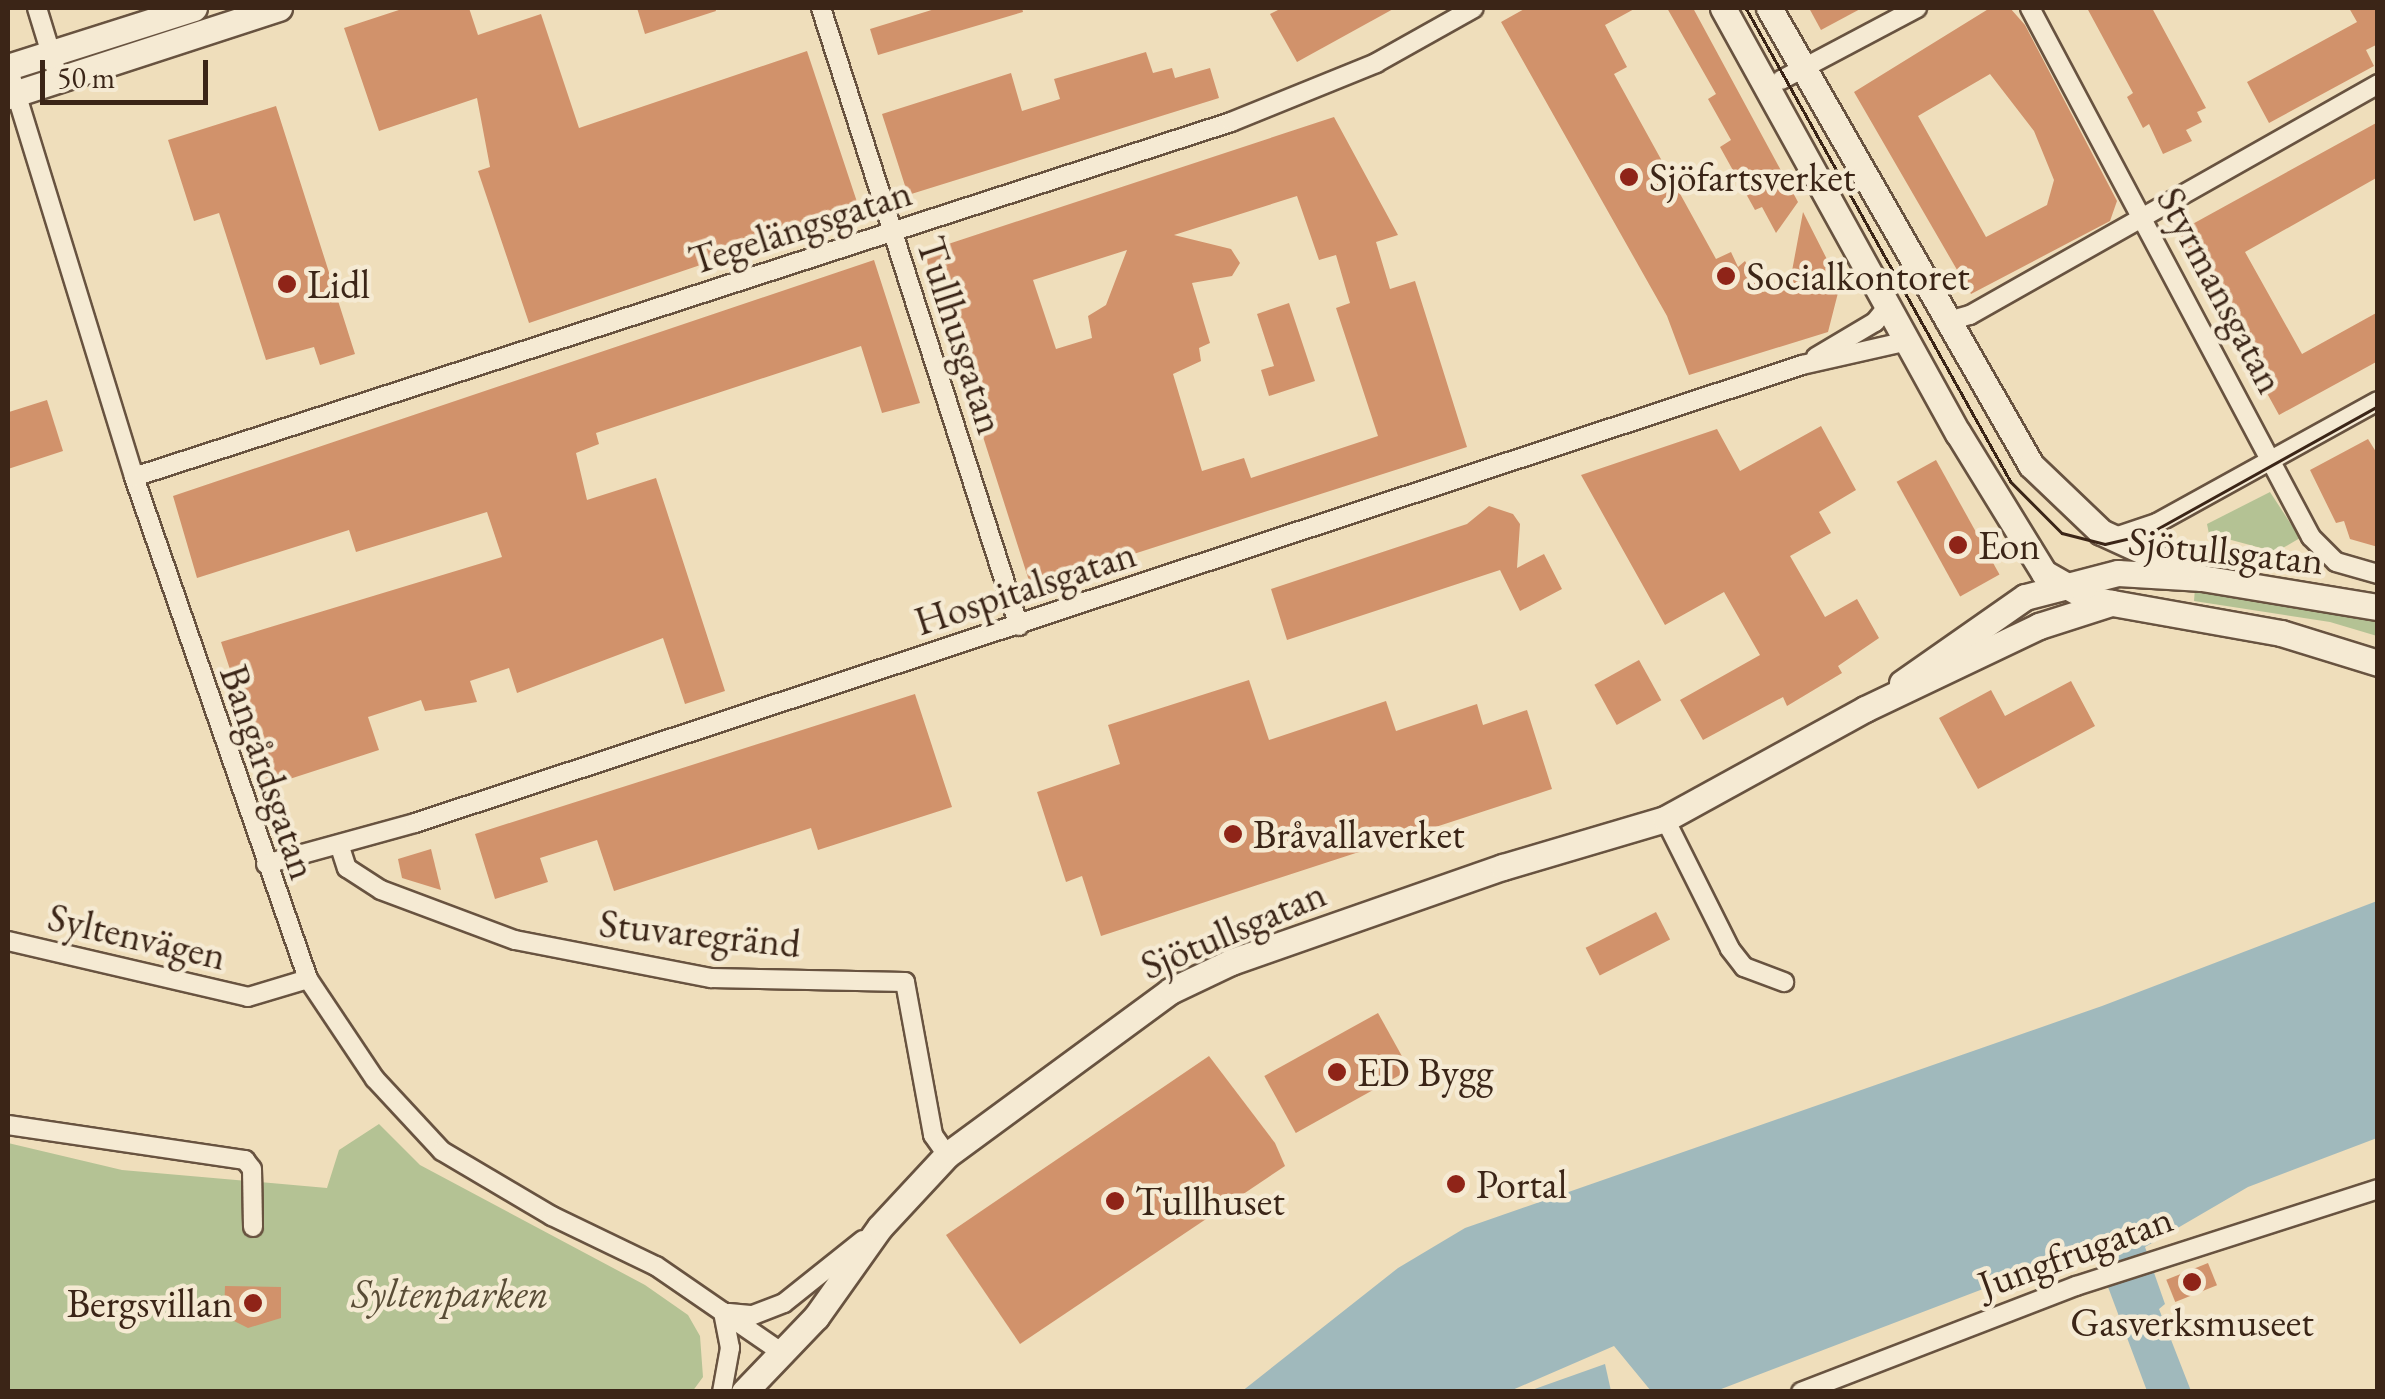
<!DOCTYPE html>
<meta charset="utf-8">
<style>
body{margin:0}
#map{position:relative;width:2385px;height:1399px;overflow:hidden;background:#efdebb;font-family:"EB Garamond",serif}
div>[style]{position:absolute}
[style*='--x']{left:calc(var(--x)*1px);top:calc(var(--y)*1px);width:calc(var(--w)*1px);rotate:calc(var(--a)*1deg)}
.green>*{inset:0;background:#b4c294}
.water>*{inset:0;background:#a0b9bc}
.building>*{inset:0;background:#d1926b;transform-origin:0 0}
.roads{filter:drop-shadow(2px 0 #685340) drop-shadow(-2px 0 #685340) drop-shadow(0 2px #685340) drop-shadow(0 -2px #685340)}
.minor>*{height:18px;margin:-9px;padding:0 9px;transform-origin:9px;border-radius:9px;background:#f5ead3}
.secondary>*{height:25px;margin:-12.5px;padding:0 12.5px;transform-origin:12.5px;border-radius:12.5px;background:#f5ead3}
.tram>*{height:2.5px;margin:-1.25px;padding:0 1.25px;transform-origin:1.25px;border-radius:1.25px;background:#3b2517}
.dots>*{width:28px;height:28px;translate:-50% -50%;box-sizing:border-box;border:5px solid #f5ead3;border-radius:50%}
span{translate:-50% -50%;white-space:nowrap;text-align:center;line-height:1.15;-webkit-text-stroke:9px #f5ead3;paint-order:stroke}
.poi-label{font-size:40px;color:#3b2517}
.left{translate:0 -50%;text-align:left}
.right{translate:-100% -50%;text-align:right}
.street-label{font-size:40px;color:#3b2517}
.park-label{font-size:40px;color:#594c36;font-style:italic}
.frame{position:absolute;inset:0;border:10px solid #3b2517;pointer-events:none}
.scale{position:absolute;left:40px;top:60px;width:168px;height:45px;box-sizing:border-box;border:5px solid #3b2517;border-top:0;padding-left:12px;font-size:30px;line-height:35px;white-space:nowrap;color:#3b2517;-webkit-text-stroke:8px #f5ead3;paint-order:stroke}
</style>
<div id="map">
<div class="green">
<i style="clip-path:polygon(2270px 492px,2300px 538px,2276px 552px,2209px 534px,2207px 524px)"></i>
<i style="clip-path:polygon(2195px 588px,2377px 621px,2377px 636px,2330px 622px,2194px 601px)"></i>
<i style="clip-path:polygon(379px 1124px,420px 1165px,645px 1285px,688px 1315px,700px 1336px,703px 1377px,692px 1392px,8px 1392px,8px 1143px,122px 1170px,327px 1188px,339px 1150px)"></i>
</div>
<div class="water">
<i style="clip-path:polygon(2377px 901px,2377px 1138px,2248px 1187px,2145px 1247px,2165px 1304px,2159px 1309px,2191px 1391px,2147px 1391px,2093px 1247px,1716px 1391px,1651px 1391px,1614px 1346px,1510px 1391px,1241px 1392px,1398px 1268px,1465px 1228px,2102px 1006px)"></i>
<i style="clip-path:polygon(1605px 1364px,1611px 1391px,1529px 1391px)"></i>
</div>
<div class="building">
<i style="clip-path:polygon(405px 8px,469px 8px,478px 35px,541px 14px,579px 128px,807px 51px,860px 211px,529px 323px,478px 171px,490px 167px,477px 98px,379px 131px,344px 28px)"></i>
<i style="clip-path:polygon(637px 8px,715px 8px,716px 11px,645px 34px)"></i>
<i style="clip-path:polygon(938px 8px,1022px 8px,1023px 12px,878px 55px,870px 29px)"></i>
<i style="clip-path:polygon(1282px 8px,1395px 8px,1297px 62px,1270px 14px)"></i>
<i style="clip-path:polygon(1526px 8px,1636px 8px,1605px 25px,1627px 67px,1614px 74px,1716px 259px,1731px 252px,1738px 267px,1745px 261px,1763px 292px,1789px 287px,1803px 212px,1840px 285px,1828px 332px,1689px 375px,1667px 316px,1501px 22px)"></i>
<i style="clip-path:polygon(1667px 8px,1693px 8px,1798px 202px,1776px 233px,1762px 207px,1755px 210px,1720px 147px,1731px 140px,1708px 99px,1716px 94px)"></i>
<i style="clip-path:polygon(1809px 8px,1862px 8px,1821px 30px)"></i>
<i style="clip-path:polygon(evenodd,1990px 8px,2010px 8px,2025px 25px,2117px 201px,2110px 221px,1971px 294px,1854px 92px,1990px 8px,1990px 74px,2034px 131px,2054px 180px,2047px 205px,1986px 237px,1918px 116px,1990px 74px)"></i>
<i style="clip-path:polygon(2087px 8px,2152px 8px,2206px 108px,2197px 112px,2202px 122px,2186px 130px,2192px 141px,2163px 154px,2149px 124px,2143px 128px,2127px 97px,2133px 93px)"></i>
<i style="clip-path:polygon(2349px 8px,2378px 8px,2378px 44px,2366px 50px,2374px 66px,2269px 123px,2247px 82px,2357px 22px)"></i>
<i style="clip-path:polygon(1146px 52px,1153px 73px,1172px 68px,1175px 78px,1210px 68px,1219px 98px,908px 195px,882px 114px,1011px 73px,1022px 111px,1060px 99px,1054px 79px)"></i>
<i style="clip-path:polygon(276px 106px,355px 354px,320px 365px,314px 347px,266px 360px,219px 213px,194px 221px,168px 140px)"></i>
<i style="clip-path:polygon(evenodd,1334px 117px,1398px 235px,1376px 242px,1390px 289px,1415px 281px,1467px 447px,1031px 587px,924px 252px,1334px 117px,1297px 196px,1319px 260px,1336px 255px,1350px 303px,1336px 308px,1378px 436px,1251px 478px,1244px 458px,1202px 471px,1173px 374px,1201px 361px,1199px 348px,1210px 343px,1192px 283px,1232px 276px,1240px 263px,1231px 249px,1174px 235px,1297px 196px,1334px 117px,1127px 250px,1106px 305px,1088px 316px,1092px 338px,1056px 349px,1033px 280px,1127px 250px)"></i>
<i style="clip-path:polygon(2378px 122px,2378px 177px,2245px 252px,2302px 354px,2378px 312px,2378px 361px,2279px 415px,2178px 232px)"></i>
<i style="clip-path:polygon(874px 260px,920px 403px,882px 413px,861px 346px,596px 433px,599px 444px,576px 453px,587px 500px,656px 478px,725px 691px,685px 704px,663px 638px,517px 693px,509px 668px,470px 681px,477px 702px,425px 711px,421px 700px,368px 717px,379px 750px,268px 786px,221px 642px,502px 557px,487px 512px,356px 552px,349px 530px,197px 578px,173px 496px)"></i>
<i style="clip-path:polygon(1289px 303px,1315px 381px,1269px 396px,1261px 370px,1274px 366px,1257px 314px)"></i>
<i style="clip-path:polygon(47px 400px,63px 451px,8px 469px,9px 412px)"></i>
<i style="clip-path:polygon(1821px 426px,1856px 490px,1819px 512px,1831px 533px,1790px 556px,1825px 617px,1857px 599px,1879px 638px,1838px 666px,1842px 673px,1787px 706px,1783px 697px,1703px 740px,1680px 700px,1760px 655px,1724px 592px,1665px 625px,1581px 475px,1717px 429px,1740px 471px)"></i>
<i style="clip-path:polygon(2368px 439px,2378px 455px,2378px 547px,2350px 539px,2344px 521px,2336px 523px,2310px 470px)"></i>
<i style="left:1936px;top:460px;width:131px;height:45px;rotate:61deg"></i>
<i style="clip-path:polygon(1489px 506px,1513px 514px,1520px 524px,1517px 568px,1544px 554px,1562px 589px,1520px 611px,1500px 570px,1287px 640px,1271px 589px,1467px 524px)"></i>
<i style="left:1639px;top:660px;width:46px;height:51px;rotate:61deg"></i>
<i style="clip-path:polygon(1249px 680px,1269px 740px,1386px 701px,1396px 731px,1477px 704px,1483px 725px,1527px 710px,1552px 789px,1101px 936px,1082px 876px,1066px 882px,1037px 792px,1120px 764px,1108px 725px)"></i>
<i style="clip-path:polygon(2071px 681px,2095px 726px,1978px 789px,1939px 718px,1991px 690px,2005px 716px)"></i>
<i style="clip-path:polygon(915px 694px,952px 807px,818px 850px,811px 828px,614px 891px,597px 840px,540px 858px,548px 882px,495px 899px,475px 834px)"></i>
<i style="clip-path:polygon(431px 849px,441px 890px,402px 878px,398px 859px)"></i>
<i style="left:1656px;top:912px;width:31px;height:79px;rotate:63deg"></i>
<i style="left:1378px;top:1013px;width:65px;height:130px;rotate:61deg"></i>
<i style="clip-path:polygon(1209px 1056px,1275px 1143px,1285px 1166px,1020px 1344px,946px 1235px)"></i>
<i style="left:2208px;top:1263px;width:24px;height:45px;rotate:68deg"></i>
<i style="clip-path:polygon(225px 1286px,281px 1287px,281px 1318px,248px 1328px,224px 1316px)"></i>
</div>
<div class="roads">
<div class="minor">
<i style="--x:37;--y:8;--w:75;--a:73"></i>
<i style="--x:821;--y:8;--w:649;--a:72.24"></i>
<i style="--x:2030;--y:8;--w:599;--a:62.02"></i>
<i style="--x:2311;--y:537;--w:35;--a:45"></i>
<i style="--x:2336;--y:562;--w:44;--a:15.9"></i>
<i style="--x:8;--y:67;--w:429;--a:72.9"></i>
<i style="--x:134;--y:477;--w:531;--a:70.88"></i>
<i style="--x:308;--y:979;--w:120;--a:56.2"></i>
<i style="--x:375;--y:1079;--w:98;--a:47.1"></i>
<i style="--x:442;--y:1151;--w:128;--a:30.6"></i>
<i style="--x:552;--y:1216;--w:115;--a:25.7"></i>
<i style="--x:656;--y:1266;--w:155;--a:34.5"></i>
<i style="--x:1781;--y:80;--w:154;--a:-27.9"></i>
<i style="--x:1945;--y:322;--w:26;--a:-16"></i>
<i style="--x:1970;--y:315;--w:469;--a:-29.5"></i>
<i style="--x:1816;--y:357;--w:69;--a:-30.7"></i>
<i style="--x:1875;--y:322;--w:21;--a:-51"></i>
<i style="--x:134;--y:477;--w:1153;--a:-17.93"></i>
<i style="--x:1231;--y:122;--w:157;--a:-22.1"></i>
<i style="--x:1376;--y:63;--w:112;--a:-29.3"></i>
<i style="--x:2112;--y:538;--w:47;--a:-18.4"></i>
<i style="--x:2157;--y:523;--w:252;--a:-28.9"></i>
<i style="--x:1665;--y:819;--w:145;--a:63.4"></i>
<i style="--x:1730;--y:949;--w:23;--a:52"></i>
<i style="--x:1744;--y:967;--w:43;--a:20.6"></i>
<i style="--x:340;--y:847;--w:22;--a:72"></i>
<i style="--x:347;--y:868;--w:40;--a:32.9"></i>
<i style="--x:381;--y:890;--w:143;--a:20.5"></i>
<i style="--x:515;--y:940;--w:200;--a:11"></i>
<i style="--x:711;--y:978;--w:194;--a:1.2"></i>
<i style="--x:905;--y:982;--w:156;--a:79.6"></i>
<i style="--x:933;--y:1135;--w:24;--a:55"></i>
<i style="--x:266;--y:864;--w:155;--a:-15.4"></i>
<i style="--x:415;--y:823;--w:1461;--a:-18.27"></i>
<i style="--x:1802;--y:365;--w:109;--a:-12.8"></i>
<i style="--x:8;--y:941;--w:246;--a:13.1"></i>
<i style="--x:248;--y:997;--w:63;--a:-16.7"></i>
<i style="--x:8;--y:1125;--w:240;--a:8.4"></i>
<i style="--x:245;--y:1160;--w:11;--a:52"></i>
<i style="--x:252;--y:1169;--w:58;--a:89"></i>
<i style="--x:729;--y:1313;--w:24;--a:5"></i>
<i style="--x:753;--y:1315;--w:33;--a:-21"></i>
<i style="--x:784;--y:1303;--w:101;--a:-38.6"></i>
<i style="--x:722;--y:1392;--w:45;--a:-79.7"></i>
<i style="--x:730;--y:1348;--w:37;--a:-101"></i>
<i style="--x:1801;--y:1392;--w:295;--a:-21.1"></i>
<i style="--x:2076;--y:1286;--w:317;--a:-17.8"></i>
</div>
<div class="secondary">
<i style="--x:1723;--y:8;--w:486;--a:61.1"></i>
<i style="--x:1958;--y:433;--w:164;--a:58.4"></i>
<i style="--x:2044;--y:573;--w:53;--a:29.5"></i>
<i style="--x:2090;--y:599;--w:194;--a:10.1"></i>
<i style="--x:2281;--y:633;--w:102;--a:17.2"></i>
<i style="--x:1769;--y:8;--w:527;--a:60.17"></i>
<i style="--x:2031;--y:465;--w:97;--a:43.7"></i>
<i style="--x:2101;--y:532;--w:111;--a:24.5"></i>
<i style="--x:8;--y:67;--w:195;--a:-17.6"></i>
<i style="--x:8;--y:96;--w:285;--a:-18"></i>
<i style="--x:1902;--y:683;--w:150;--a:-35"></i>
<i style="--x:2025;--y:597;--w:96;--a:-14.5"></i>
<i style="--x:2118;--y:573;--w:84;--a:3.4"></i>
<i style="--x:2202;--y:578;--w:178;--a:9.4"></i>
<i style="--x:744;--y:1392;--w:104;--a:-46.2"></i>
<i style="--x:816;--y:1317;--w:110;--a:-54.6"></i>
<i style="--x:880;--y:1227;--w:98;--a:-47.1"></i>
<i style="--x:947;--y:1155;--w:277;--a:-36.3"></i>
<i style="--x:1170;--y:991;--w:68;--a:-25.4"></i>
<i style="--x:1231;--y:962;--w:288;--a:-19.3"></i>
<i style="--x:1503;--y:867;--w:169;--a:-16.5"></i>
<i style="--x:1665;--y:819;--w:228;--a:-28.8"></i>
<i style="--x:1865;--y:709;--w:193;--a:-25.5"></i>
<i style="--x:2039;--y:626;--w:76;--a:-17.7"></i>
</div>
</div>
<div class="tram">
<i style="--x:1746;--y:8;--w:543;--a:60.79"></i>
<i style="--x:2011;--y:482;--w:72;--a:45"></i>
<i style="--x:2062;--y:533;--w:44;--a:14.3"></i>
<i style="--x:2105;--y:544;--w:44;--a:-13.1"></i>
<i style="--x:2148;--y:534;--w:263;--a:-29.1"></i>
</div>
<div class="dots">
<i style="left:1629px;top:177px;background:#8f2418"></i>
<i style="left:1726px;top:276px;background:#8f2418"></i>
<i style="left:287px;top:284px;background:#8f2418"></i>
<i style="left:1958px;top:545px;background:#8f2418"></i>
<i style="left:1233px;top:834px;background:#8f2418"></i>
<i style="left:1337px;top:1072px;background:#8f2418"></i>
<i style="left:1456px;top:1184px;background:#8f2418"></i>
<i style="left:1115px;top:1201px;background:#8f2418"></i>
<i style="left:2192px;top:1282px;background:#8f2418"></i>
<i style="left:253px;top:1303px;background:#8f2418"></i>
</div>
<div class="poi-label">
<span class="left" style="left:1649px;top:177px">Sjöfartsverket</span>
<span class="left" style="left:1746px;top:276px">Socialkontoret</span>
<span class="left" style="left:307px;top:284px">Lidl</span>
<span class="left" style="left:1978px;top:545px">Eon</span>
<span class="left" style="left:1253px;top:834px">Bråvallaverket</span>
<span class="left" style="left:1357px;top:1072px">ED Bygg</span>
<span class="left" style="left:1476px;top:1184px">Portal</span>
<span class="left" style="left:1135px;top:1201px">Tullhuset</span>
<span class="right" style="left:233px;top:1303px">Bergsvillan</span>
<span style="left:2192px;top:1322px">Gasverksmuseet</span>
</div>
<div class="street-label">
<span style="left:800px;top:226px;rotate:-18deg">Tegelängsgatan</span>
<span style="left:2221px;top:290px;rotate:62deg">Styrmansgatan</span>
<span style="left:961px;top:335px;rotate:72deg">Tullhusgatan</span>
<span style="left:2226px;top:550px;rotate:6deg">Sjötullsgatan</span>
<span style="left:1025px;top:587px;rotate:-18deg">Hospitalsgatan</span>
<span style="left:269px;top:772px;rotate:71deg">Bangårdsgatan</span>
<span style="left:1233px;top:929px;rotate:-23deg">Sjötullsgatan</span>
<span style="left:700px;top:933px;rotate:6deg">Stuvaregränd</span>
<span style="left:137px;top:936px;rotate:13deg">Syltenvägen</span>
<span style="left:2075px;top:1251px;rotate:-20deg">Jungfrugatan</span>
</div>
<div class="park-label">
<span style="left:450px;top:1293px">Syltenparken</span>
</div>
<div class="frame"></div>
<div class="scale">50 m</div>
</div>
